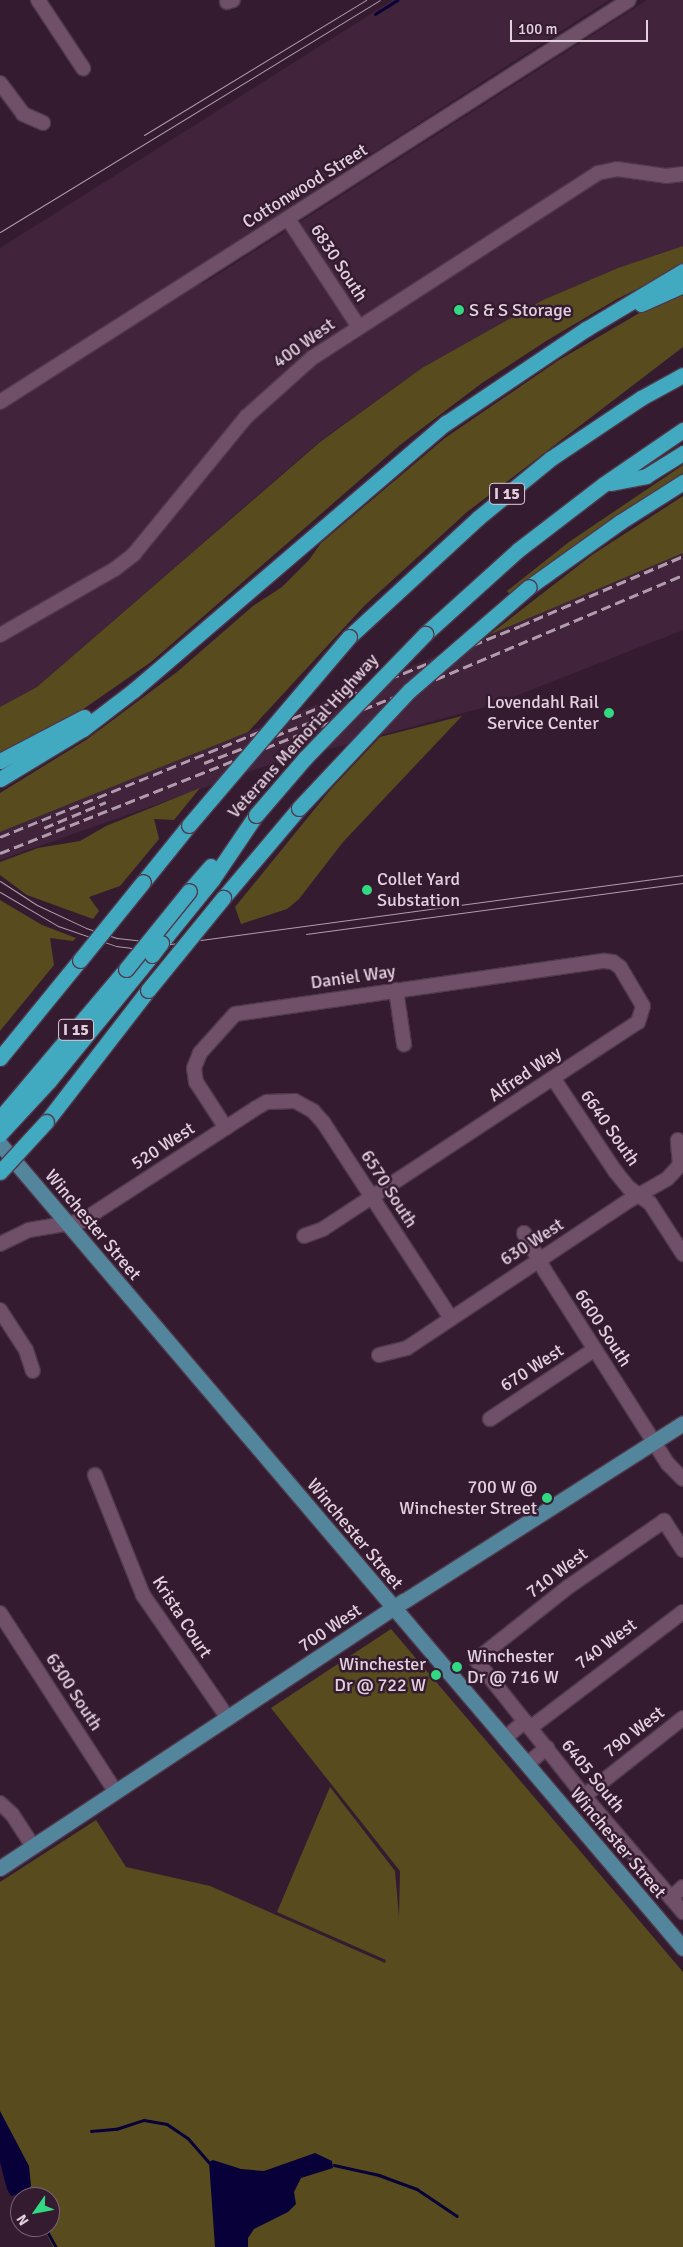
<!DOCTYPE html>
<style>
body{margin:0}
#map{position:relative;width:683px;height:2247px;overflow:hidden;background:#351b30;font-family:Signika,sans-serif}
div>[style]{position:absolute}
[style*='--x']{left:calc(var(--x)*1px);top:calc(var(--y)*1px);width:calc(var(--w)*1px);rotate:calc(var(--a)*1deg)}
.built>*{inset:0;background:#42233c}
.green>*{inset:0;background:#584c1e}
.water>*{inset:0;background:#080139}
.stream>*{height:2.5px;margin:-1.25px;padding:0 1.25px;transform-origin:1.25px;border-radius:1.25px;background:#080139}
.roads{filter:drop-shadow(1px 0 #4f394b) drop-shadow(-1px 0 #4f394b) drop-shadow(0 1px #4f394b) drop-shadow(0 -1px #4f394b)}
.minor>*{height:14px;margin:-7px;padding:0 7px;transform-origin:7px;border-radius:7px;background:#6f5068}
.major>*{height:15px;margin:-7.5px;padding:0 7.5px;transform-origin:7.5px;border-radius:7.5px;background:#53869d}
.highway>*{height:15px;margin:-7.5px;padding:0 7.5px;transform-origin:7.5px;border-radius:7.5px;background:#41aac1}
.tram>*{height:1px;margin:-0.5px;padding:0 0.5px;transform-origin:0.5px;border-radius:0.5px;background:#b19cac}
.rail>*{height:2.5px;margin-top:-1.25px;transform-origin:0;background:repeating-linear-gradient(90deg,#b19cac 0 10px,transparent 0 15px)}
.bridges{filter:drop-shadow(1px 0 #4f394b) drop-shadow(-1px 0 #4f394b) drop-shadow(0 1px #4f394b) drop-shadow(0 -1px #4f394b)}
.highway-bridge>*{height:15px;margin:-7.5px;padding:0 7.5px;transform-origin:7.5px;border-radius:7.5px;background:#41aac1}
.dots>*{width:14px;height:14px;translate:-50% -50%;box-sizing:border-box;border:2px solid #351b30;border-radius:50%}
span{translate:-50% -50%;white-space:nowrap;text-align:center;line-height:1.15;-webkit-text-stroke:5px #351b30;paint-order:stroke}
.shield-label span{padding:1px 4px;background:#351b30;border:1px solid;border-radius:4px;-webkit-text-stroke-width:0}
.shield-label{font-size:16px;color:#e2d0de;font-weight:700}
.street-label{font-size:18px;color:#e2d0de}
.poi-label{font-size:18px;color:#e2d0de}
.left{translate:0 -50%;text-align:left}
.right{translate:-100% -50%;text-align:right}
.north{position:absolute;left:10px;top:2187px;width:50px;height:50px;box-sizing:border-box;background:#351b30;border:1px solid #7a6376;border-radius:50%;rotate:237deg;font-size:14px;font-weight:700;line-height:20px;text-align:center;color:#e2d0de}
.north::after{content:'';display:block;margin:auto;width:18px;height:22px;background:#32d882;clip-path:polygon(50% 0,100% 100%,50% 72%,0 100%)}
.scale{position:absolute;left:510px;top:20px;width:138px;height:22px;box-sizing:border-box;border:2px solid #e2d0de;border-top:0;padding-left:6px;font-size:15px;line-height:18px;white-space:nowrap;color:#e2d0de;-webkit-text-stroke:4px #351b30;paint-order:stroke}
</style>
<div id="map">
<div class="built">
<i style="clip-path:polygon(393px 0,609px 0,0 394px,0 248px)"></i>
<i style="clip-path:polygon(647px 0,683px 0,683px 246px,618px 268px,543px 300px,422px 368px,319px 442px,37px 687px,0 707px,0 410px,197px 284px,203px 284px)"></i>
<i style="clip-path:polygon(683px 553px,683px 630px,493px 705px,262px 767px,0 860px,0 832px,494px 633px)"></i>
</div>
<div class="green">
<i style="clip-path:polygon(683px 246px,683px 266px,617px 299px,546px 341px,482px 383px,400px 445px,151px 662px,79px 712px,0 754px,0 707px,37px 687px,320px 442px,422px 368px,543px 300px,618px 268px)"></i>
<i style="clip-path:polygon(683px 293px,683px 347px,467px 512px,364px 606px,248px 732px,0 832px,0 793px,86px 740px,177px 672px,253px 606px,282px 587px,309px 560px,321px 543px,445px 438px,559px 360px,648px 308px)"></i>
<i style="clip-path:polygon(683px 465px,683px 473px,510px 594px,507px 591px,569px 542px)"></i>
<i style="clip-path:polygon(683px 496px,683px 553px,489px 635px,592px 555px)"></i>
<i style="clip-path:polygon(462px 716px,343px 842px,299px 899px,287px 909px,241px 924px,235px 907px,331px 789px,380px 737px)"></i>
<i style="clip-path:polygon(200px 788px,174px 820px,154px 819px,159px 839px,120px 886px,89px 897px,99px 911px,93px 919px,27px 895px,0 875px,0 862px,38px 848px,80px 841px,106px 826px)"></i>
<i style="clip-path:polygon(0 900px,42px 925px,76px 938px,73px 941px,50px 938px,54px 965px,0 1031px)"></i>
<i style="clip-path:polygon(391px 1629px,683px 1972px,683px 2247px,53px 2247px,43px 2227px,50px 2227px,50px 2197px,27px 2197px,0 2145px,0 1882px,96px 1820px,126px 1867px,210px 1886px,385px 1963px,386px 1960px,277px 1912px,330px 1787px,395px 1871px,399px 1917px,400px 1871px,271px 1708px)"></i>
</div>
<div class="water">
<i style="clip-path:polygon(0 2111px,29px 2166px,31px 2186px,24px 2196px,21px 2193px,11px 2196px,7px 2189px,0 2162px)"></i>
<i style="clip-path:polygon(315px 2153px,332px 2161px,333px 2168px,301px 2178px,294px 2192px,296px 2204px,288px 2212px,254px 2229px,248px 2238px,248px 2247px,215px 2247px,209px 2162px,213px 2160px,241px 2169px,264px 2171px)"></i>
</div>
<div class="stream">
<i style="--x:375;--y:14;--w:26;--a:-32"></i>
<i style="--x:91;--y:2131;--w:25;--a:-5"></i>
<i style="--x:116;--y:2129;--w:29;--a:-18"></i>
<i style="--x:144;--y:2120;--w:23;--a:10"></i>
<i style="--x:167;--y:2124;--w:25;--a:34"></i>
<i style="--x:188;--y:2138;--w:32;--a:49"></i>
<i style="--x:334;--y:2165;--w:46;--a:12.5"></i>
<i style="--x:379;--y:2175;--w:40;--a:20.2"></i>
<i style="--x:417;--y:2189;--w:48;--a:34"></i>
<i style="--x:27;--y:2194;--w:4;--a:56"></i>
<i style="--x:45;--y:2227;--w:23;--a:61"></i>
</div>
<div class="roads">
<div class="minor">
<i style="--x:38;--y:0;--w:82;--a:56.5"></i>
<i style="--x:227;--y:2;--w:6;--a:-18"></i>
<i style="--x:0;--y:83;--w:39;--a:53"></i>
<i style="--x:23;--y:114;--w:22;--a:24"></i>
<i style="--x:288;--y:219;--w:129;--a:56.7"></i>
<i style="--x:0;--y:402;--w:746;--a:-32.58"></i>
<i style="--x:0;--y:635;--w:133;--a:-29.9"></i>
<i style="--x:115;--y:569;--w:24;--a:-38"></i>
<i style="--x:134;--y:554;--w:177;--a:-50.7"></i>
<i style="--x:246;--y:417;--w:89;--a:-41.8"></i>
<i style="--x:312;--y:358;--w:341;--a:-32.9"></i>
<i style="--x:598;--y:173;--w:19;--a:-12"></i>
<i style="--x:617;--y:169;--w:49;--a:8.1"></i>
<i style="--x:666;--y:176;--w:17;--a:-7"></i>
<i style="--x:396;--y:990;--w:55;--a:81.6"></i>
<i style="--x:553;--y:1078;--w:112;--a:56.3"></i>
<i style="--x:615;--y:1171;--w:22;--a:51"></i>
<i style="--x:629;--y:1188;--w:26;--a:36"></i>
<i style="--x:650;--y:1203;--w:61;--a:57.1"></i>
<i style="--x:226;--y:1128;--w:55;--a:-123.1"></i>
<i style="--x:196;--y:1082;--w:14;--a:-98"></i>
<i style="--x:194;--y:1068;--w:16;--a:-68"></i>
<i style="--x:200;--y:1053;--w:52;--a:-48.1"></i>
<i style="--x:235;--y:1014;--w:373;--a:-8.2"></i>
<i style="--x:604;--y:961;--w:9;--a:6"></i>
<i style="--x:613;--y:962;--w:9;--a:36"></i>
<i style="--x:620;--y:967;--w:45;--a:59.5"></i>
<i style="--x:643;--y:1006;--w:17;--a:107"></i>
<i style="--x:638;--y:1022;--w:377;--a:146.7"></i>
<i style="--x:323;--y:1229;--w:20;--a:160"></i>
<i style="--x:524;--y:1233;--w:43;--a:61.1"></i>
<i style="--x:545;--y:1271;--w:229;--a:57.5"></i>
<i style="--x:668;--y:1464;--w:21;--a:45"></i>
<i style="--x:0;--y:1244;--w:32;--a:-26"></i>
<i style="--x:29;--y:1230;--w:54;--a:-9.6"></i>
<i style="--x:82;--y:1221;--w:207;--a:-33"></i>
<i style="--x:256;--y:1108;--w:13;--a:-29"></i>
<i style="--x:267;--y:1102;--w:28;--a:-2"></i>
<i style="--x:295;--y:1101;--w:21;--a:29"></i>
<i style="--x:313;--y:1111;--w:15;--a:48"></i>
<i style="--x:323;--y:1122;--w:234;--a:56.9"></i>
<i style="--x:0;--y:1310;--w:48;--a:57"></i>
<i style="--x:26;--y:1350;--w:22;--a:72"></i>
<i style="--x:379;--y:1355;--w:29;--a:-14"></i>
<i style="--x:407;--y:1348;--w:268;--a:-33.6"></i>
<i style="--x:630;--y:1200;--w:43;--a:-29.6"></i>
<i style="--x:667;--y:1179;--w:19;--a:-47"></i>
<i style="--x:680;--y:1165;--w:25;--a:-95"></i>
<i style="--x:490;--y:1419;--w:126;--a:-33.7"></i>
<i style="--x:95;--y:1475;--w:129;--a:68.2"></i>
<i style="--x:143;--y:1595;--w:150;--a:55.4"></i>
<i style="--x:683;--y:1550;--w:35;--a:-123"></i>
<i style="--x:664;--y:1521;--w:116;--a:145.5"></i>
<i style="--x:568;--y:1587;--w:117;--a:141.6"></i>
<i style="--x:476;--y:1660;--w:174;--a:51.5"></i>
<i style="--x:584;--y:1796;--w:153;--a:49.5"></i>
<i style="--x:0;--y:1613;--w:213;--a:57.1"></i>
<i style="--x:530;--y:1728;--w:192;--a:-37.2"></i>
<i style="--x:505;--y:1738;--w:26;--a:-40"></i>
<i style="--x:527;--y:1764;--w:26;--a:-39"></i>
<i style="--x:584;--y:1796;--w:126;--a:-38.2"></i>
<i style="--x:0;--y:1803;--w:16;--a:43"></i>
<i style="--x:12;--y:1814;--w:38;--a:57"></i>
<i style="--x:671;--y:1898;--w:16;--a:-43"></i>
</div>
<div class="major">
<i style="--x:0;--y:1144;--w:1055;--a:49.65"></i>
<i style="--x:0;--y:1868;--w:484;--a:-33.5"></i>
<i style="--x:404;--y:1601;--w:331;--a:-32.5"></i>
</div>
<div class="highway">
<i style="--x:641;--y:304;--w:46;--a:-24.3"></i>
<i style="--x:611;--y:483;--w:36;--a:-11"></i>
<i style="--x:646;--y:476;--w:44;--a:-31.9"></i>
<i style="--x:529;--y:587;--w:112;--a:-35.5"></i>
<i style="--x:620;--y:522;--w:75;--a:-32.4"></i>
<i style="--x:425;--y:634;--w:125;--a:-42.1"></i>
<i style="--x:518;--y:550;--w:108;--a:-37.5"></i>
<i style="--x:604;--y:484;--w:96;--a:-34.4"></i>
<i style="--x:349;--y:637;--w:176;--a:-42.7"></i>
<i style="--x:478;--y:518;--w:93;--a:-39.3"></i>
<i style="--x:550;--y:459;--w:110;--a:-33.8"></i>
<i style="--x:641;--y:398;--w:48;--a:-28.7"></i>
<i style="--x:0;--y:761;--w:95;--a:-27.6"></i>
<i style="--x:0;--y:779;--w:97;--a:-31.1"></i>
<i style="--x:83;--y:729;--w:64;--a:-37.4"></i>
<i style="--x:134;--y:690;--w:411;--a:-40.6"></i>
<i style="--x:446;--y:423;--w:169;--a:-33.9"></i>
<i style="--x:586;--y:329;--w:113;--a:-30.9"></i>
<i style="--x:143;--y:882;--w:73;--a:-51.1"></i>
<i style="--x:189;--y:891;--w:33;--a:-49"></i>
<i style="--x:223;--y:898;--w:118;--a:-49.8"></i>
<i style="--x:161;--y:943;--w:81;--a:-51"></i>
<i style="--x:212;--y:880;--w:78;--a:-55.9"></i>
<i style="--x:0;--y:1058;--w:127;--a:-50.8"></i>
<i style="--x:0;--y:1118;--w:195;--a:-49.8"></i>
<i style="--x:46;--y:1122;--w:167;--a:-52.3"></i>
<i style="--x:0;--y:1134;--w:72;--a:-47.2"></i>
<i style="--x:49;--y:1081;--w:163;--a:-50.7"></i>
</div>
</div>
<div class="tram">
<i style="--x:144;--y:135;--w:260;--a:-31.3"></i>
<i style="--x:0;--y:232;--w:445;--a:-31.4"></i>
<i style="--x:0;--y:881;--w:44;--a:33"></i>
<i style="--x:37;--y:905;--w:54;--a:25.1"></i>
<i style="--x:86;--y:928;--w:33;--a:18"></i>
<i style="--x:117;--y:938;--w:54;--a:6.3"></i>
<i style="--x:171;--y:944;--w:517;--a:-7.68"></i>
<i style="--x:0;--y:892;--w:67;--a:30.4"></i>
<i style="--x:58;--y:926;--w:61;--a:19"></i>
<i style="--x:116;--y:946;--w:24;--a:7"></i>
<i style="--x:306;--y:934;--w:380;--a:-7.7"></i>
</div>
<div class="rail">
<i style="--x:204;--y:763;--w:115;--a:-21"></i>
<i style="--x:44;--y:828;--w:67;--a:-22.8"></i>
<i style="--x:0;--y:837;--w:561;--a:-22.09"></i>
<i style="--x:520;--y:626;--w:177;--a:-23.2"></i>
<i style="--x:0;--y:853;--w:424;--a:-21.6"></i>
<i style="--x:394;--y:697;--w:314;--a:-22.9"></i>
</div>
<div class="bridges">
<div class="highway-bridge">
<i style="--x:299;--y:808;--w:162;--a:-46.8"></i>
<i style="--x:410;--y:690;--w:157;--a:-40.9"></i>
<i style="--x:256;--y:815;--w:75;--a:-49.3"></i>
<i style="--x:305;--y:758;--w:173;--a:-45.9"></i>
<i style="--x:189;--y:825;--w:247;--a:-49.6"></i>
<i style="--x:152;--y:955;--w:15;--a:-53"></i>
<i style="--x:80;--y:960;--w:100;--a:-51.1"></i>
<i style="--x:126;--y:969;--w:100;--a:-51.1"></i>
<i style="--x:148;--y:990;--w:119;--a:-50.8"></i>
<i style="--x:0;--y:1172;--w:68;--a:-47.4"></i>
</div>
</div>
<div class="dots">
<i style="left:459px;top:310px;background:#32d882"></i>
<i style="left:609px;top:713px;background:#32d882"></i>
<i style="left:367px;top:890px;background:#32d882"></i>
<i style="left:547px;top:1498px;background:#32d882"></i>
<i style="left:457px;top:1667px;background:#32d882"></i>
<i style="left:436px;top:1675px;background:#32d882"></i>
</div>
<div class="shield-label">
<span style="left:507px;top:494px">I 15</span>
<span style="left:76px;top:1030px">I 15</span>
</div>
<div class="street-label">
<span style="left:305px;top:186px;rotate:-32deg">Cottonwood Street</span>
<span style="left:339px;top:263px;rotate:57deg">6830 South</span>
<span style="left:304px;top:343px;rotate:-36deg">400 West</span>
<span style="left:303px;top:736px;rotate:-48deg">Veterans Memorial Highway</span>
<span style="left:353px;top:977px;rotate:-8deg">Daniel Way</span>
<span style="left:525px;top:1074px;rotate:-34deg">Alfred Way</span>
<span style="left:610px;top:1128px;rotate:55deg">6640 South</span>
<span style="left:163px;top:1146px;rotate:-33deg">520 West</span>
<span style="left:389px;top:1189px;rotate:57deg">6570 South</span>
<span style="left:93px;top:1225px;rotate:50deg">Winchester Street</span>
<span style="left:532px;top:1242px;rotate:-33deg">630 West</span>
<span style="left:603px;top:1328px;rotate:57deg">6600 South</span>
<span style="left:532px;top:1368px;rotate:-33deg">670 West</span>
<span style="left:355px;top:1534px;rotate:50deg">Winchester Street</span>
<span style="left:557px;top:1573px;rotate:-37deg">710 West</span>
<span style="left:182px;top:1617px;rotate:57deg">Krista Court</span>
<span style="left:330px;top:1628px;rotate:-34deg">700 West</span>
<span style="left:606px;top:1644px;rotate:-37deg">740 West</span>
<span style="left:74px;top:1692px;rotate:57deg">6300 South</span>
<span style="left:634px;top:1732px;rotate:-38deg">790 West</span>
<span style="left:593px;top:1776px;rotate:51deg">6405 South</span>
<span style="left:618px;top:1843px;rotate:50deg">Winchester Street</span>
</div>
<div class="poi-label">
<span class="left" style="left:469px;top:310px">S &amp; S Storage</span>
<span class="right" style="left:599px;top:713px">Lovendahl Rail<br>Service Center</span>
<span class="left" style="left:377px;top:890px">Collet Yard<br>Substation</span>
<span class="right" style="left:537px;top:1498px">700 W @<br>Winchester Street</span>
<span class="left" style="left:467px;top:1667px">Winchester<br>Dr @ 716 W</span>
<span class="right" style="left:426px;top:1675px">Winchester<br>Dr @ 722 W</span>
</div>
<div class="north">N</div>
<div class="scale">100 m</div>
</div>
